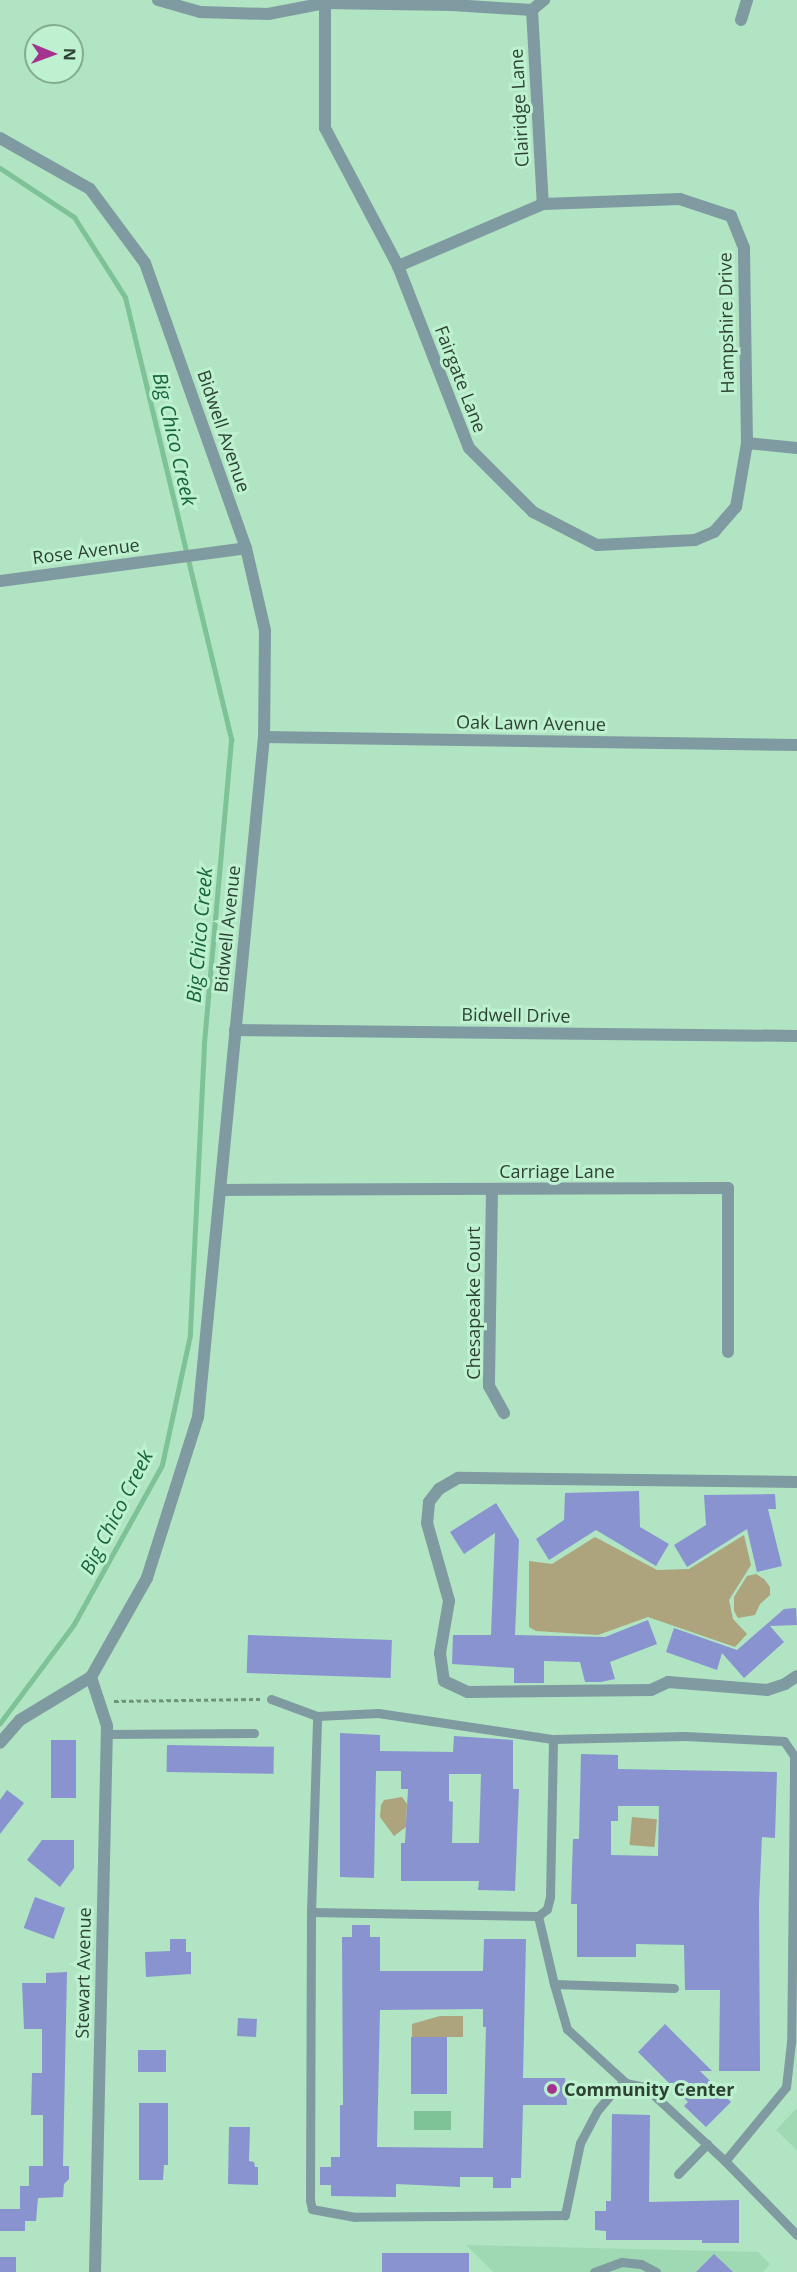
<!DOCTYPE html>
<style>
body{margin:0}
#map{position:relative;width:797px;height:2272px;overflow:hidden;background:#b0e4c2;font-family:"Open Sans",sans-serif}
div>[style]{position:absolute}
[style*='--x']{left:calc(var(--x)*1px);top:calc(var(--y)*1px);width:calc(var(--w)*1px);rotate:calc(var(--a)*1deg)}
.built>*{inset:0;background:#9ed9b4}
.green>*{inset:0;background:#ada37c;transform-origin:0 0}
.water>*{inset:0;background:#7ec297;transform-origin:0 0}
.stream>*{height:5px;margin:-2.5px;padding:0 2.5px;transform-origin:2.5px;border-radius:2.5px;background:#7ec297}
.building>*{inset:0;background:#8893d0;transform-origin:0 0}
.path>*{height:3px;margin-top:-1.5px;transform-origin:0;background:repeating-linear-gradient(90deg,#6e927a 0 4.5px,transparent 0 7.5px)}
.lane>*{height:9px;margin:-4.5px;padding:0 4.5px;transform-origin:4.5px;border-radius:4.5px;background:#7f9aa1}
.street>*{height:12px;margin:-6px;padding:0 6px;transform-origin:6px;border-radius:6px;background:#7f9aa1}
.dots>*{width:16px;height:16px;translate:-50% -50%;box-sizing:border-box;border:3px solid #bdf1cf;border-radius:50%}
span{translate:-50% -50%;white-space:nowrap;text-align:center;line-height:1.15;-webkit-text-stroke:6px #bdf1cf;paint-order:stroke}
.street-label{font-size:18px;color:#2d4234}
.poi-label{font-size:18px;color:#2d4234;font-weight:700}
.left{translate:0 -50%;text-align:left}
.water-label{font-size:20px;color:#16643c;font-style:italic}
.north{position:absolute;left:24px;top:24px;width:60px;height:60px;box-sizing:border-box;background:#bdf1cf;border:2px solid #83ab91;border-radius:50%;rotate:91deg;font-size:16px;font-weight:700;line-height:24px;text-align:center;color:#2d4234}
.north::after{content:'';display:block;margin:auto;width:21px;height:27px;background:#a4338f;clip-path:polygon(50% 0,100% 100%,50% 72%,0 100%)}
</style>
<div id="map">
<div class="built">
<i style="clip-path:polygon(797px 2108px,797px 2150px,776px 2130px)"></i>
<i style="clip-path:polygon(466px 2245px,758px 2252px,770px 2264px,763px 2272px,493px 2272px)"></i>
</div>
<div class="green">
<i style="clip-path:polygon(744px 1535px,751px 1565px,729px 1600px,733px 1619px,747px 1634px,735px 1647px,648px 1617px,598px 1635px,536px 1631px,529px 1627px,529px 1561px,552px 1564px,595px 1537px,657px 1570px,689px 1569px)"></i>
<i style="clip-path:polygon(756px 1574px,764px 1579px,770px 1587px,770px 1595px,760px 1604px,755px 1615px,738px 1618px,734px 1611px,734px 1597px,747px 1576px)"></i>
<i style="clip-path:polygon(402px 1797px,407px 1804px,406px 1827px,394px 1836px,380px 1817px,381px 1805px,384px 1800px)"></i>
<i style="left:632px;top:1817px;width:25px;height:28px;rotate:5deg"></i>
<i style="clip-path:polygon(440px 2016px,463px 2016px,463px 2037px,412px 2037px,412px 2024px)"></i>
</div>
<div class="water">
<i style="left:414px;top:2111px;width:37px;height:19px"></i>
</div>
<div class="stream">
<i style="--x:0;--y:168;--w:89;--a:33.5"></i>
<i style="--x:74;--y:217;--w:95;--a:57.5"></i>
<i style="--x:125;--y:297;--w:456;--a:76.5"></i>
<i style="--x:231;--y:740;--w:306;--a:95.1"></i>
<i style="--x:204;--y:1045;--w:290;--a:92.8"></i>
<i style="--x:190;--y:1335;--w:133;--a:102.2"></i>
<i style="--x:162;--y:1465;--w:182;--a:119"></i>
<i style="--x:74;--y:1624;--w:124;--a:126.8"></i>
</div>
<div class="building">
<i style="clip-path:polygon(639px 1491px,640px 1527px,669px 1544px,656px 1566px,596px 1530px,549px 1560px,536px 1539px,564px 1520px,565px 1493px)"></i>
<i style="clip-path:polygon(775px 1494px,776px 1509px,768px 1509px,782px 1566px,757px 1572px,747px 1529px,687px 1567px,674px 1545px,706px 1525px,704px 1495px)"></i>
<i style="clip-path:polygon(496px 1503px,519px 1540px,515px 1635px,605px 1637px,648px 1620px,657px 1644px,610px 1662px,615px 1679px,601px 1682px,585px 1682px,580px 1662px,544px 1661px,544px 1683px,514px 1683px,514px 1668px,452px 1664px,453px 1635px,491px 1635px,495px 1533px,464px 1554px,450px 1532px)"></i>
<i style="clip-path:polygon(796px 1608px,797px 1625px,770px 1626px,784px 1642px,744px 1678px,722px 1653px,717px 1670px,666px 1652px,674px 1628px,737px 1650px,784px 1609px)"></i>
<i style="left:248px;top:1635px;width:144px;height:38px;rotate:2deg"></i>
<i style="clip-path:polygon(evenodd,340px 1733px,380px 1735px,380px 1751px,453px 1752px,454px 1736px,513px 1740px,513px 1789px,519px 1789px,515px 1891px,478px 1890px,479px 1881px,401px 1881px,401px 1843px,405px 1843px,408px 1789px,401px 1789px,401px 1771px,376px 1771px,374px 1878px,340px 1877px,340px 1733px,449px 1774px,481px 1774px,479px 1843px,452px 1843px,453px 1802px,449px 1801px,449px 1774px)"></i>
<i style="left:51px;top:1740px;width:25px;height:58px"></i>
<i style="left:167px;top:1745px;width:107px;height:27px;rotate:1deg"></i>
<i style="clip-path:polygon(evenodd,581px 1754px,618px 1755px,618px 1769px,777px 1772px,775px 1838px,762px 1837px,759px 1903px,760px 2071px,719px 2071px,720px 1990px,685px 1990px,684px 1945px,636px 1944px,636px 1957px,577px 1957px,577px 1904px,571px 1904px,572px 1869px,573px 1839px,579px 1839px,581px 1754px,618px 1806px,659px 1806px,658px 1856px,611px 1855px,611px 1821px,618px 1821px,618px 1806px)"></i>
<i style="clip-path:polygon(7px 1790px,24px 1803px,0 1834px,0 1800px)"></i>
<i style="clip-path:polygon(42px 1840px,74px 1840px,74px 1868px,60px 1887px,27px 1860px)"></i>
<i style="left:35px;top:1897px;width:32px;height:33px;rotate:20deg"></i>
<i style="clip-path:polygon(evenodd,352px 1925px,370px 1925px,370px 1937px,380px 1937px,380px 1971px,483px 1971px,484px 1939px,526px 1939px,523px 2078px,565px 2078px,567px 2105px,523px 2105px,521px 2178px,511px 2178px,511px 2188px,493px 2188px,493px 2177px,460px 2177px,460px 2187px,396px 2184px,396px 2197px,331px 2196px,331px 2185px,320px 2185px,320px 2167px,331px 2167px,331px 2157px,340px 2157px,340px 2105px,343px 2105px,342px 1937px,352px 1937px,352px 1925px,483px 2009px,483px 2027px,486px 2027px,483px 2148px,377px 2147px,380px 2010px,483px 2009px)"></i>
<i style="clip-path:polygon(170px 1939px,186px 1939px,186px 1952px,191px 1952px,191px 1974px,146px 1977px,145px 1952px,170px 1951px)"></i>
<i style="clip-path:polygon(67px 1972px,63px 2166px,69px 2166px,69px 2179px,64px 2184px,63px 2197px,38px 2198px,36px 2221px,25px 2221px,25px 2231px,0 2231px,0 2209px,20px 2209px,20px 2186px,29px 2186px,29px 2166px,43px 2166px,43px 2115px,31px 2115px,32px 2073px,42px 2073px,42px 2029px,24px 2029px,22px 1983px,46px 1983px,46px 1973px)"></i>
<i style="left:238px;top:2018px;width:19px;height:18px;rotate:3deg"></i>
<i style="clip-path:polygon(665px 2024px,712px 2071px,700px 2071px,731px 2102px,706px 2127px,684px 2106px,688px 2102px,638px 2052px)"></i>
<i style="left:411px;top:2037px;width:36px;height:57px"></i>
<i style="left:138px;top:2050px;width:28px;height:22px"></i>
<i style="clip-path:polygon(139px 2103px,168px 2103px,168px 2165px,164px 2165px,163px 2180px,139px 2180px)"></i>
<i style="clip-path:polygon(612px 2114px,650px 2115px,649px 2202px,739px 2200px,739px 2243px,702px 2243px,702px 2240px,606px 2240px,606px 2231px,595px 2230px,595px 2211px,606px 2211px,606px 2201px,611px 2201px)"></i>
<i style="clip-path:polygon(229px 2127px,250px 2127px,249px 2161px,254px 2162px,255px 2167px,258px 2167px,258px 2185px,228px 2184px)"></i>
<i style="left:469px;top:2253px;width:19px;height:87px;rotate:90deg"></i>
<i style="clip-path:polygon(714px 2254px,733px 2272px,696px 2272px)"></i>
<i style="left:0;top:2257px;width:16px;height:15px"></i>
</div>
<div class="path">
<i style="--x:114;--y:1701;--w:146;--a:-0.8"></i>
</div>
<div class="lane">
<i style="--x:271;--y:1699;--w:49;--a:20.3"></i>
<i style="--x:106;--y:1734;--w:148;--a:-0.4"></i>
<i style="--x:311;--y:1912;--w:227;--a:1"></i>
<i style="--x:538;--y:1916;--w:11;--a:-38"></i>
<i style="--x:547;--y:1909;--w:12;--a:-76"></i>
<i style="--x:550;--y:1897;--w:158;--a:-88.9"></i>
<i style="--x:538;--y:1916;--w:70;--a:76.8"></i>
<i style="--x:554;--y:1984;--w:120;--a:1.9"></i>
<i style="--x:554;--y:1984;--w:47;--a:73.9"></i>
<i style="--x:567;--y:2029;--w:80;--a:42.5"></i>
<i style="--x:725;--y:2161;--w:109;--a:-137.2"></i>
<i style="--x:645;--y:2087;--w:19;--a:-168"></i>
<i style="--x:626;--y:2083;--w:10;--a:156"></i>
<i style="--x:617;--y:2087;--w:31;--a:130"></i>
<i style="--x:597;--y:2111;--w:36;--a:118"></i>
<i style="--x:580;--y:2143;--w:74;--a:101.8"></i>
<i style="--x:565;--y:2215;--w:210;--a:179.5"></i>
<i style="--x:355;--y:2217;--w:44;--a:-169.5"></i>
<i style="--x:312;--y:2209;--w:9;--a:-103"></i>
<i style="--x:310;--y:2200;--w:288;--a:-89.8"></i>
<i style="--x:311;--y:1912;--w:196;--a:-88.2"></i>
<i style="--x:317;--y:1716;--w:61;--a:-2.8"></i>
<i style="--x:378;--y:1713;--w:177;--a:8.5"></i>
<i style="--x:553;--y:1739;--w:132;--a:-1.3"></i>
<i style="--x:685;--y:1736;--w:99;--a:2.9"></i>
<i style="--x:784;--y:1741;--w:18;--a:56"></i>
<i style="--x:794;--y:1756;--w:20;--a:90"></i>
<i style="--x:794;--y:1776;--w:266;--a:90.6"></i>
<i style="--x:791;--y:2042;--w:45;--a:96.3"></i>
<i style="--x:786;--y:2087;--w:96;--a:129.5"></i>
<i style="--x:725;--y:2161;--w:103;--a:45.8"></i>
<i style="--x:678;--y:2174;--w:42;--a:-46"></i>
<i style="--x:594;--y:2272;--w:30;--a:-20"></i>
<i style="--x:622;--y:2262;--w:19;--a:6"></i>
<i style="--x:641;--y:2264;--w:17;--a:28"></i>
</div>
<div class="street">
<i style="--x:158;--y:0;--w:44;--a:15.9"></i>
<i style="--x:200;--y:12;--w:68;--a:1.7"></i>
<i style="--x:268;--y:14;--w:58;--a:-10.9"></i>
<i style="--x:325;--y:3;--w:127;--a:0.9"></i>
<i style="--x:452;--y:5;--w:80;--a:3.6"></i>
<i style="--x:532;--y:10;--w:16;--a:-40"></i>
<i style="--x:325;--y:3;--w:125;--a:90"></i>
<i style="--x:325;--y:128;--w:156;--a:62.1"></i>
<i style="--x:398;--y:266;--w:195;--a:68.7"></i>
<i style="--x:469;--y:448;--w:91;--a:45"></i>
<i style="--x:533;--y:512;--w:72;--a:27.3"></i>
<i style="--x:597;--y:545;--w:98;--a:-2.9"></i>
<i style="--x:695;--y:540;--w:21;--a:-23"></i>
<i style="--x:714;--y:532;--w:33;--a:-49"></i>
<i style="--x:736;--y:507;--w:65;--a:-80.2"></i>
<i style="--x:747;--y:443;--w:195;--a:-90.9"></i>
<i style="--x:744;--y:248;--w:35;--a:-112"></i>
<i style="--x:731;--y:216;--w:54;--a:-161.6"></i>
<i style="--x:680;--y:199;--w:137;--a:177.9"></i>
<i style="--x:543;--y:204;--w:158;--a:156.8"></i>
<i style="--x:532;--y:10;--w:194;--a:86.8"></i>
<i style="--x:741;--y:20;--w:21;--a:-73"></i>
<i style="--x:0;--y:138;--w:103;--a:29.5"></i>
<i style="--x:90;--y:189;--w:92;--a:53.4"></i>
<i style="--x:145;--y:263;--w:302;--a:70.5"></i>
<i style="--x:246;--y:548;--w:84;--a:77"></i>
<i style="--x:265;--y:630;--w:107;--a:90.5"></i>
<i style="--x:264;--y:737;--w:683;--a:95.54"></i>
<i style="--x:198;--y:1417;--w:169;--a:107.6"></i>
<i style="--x:147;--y:1578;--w:114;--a:119.5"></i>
<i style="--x:91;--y:1677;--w:83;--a:148.8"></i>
<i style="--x:20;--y:1720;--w:30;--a:131"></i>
<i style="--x:747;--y:443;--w:50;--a:5.7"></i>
<i style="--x:0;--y:581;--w:248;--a:-7.6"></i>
<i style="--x:264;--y:737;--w:533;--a:0.86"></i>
<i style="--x:235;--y:1030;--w:562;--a:0.61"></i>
<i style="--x:222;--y:1190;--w:506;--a:-0.23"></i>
<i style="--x:728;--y:1188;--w:164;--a:90"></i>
<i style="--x:492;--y:1190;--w:196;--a:90.9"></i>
<i style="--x:489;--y:1386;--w:31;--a:61"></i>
<i style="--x:797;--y:1482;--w:339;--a:-179.3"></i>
<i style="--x:458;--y:1478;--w:22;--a:150"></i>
<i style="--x:439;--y:1489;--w:16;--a:128"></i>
<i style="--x:429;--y:1502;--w:21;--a:95"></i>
<i style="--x:427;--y:1523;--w:81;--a:74.2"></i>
<i style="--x:449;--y:1601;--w:53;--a:99.8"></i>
<i style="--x:440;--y:1653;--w:28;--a:82"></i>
<i style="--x:444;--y:1681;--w:26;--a:25"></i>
<i style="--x:468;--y:1692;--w:183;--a:-0.6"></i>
<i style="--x:651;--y:1690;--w:19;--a:-25"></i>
<i style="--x:668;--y:1682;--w:99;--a:4.6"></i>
<i style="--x:767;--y:1690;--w:19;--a:-18"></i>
<i style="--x:785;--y:1684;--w:14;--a:-34"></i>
<i style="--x:91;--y:1677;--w:52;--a:71.9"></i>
<i style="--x:107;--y:1726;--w:546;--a:91.26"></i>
</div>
<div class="dots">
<i style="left:552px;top:2089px;background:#a4338f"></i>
</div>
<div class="street-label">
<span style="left:519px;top:108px;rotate:-93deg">Clairidge Lane</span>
<span style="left:726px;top:323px;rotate:-91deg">Hampshire Drive</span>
<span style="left:461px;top:379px;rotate:69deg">Fairgate Lane</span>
<span style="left:224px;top:431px;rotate:71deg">Bidwell Avenue</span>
<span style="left:86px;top:551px;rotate:-7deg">Rose Avenue</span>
<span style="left:531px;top:723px;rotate:1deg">Oak Lawn Avenue</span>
<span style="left:227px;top:929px;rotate:-84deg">Bidwell Avenue</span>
<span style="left:516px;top:1015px;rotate:1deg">Bidwell Drive</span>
<span style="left:557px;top:1171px">Carriage Lane</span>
<span style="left:473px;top:1303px;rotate:-90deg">Chesapeake Court</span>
<span style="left:83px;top:1973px;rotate:-89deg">Stewart Avenue</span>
</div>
<div class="poi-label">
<span class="left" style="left:564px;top:2089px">Community Center</span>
</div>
<div class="water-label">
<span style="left:175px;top:439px;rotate:77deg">Big Chico Creek</span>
<span style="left:199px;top:935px;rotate:-85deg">Big Chico Creek</span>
<span style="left:116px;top:1512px;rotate:-63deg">Big Chico Creek</span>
</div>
<div class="north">N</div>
</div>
